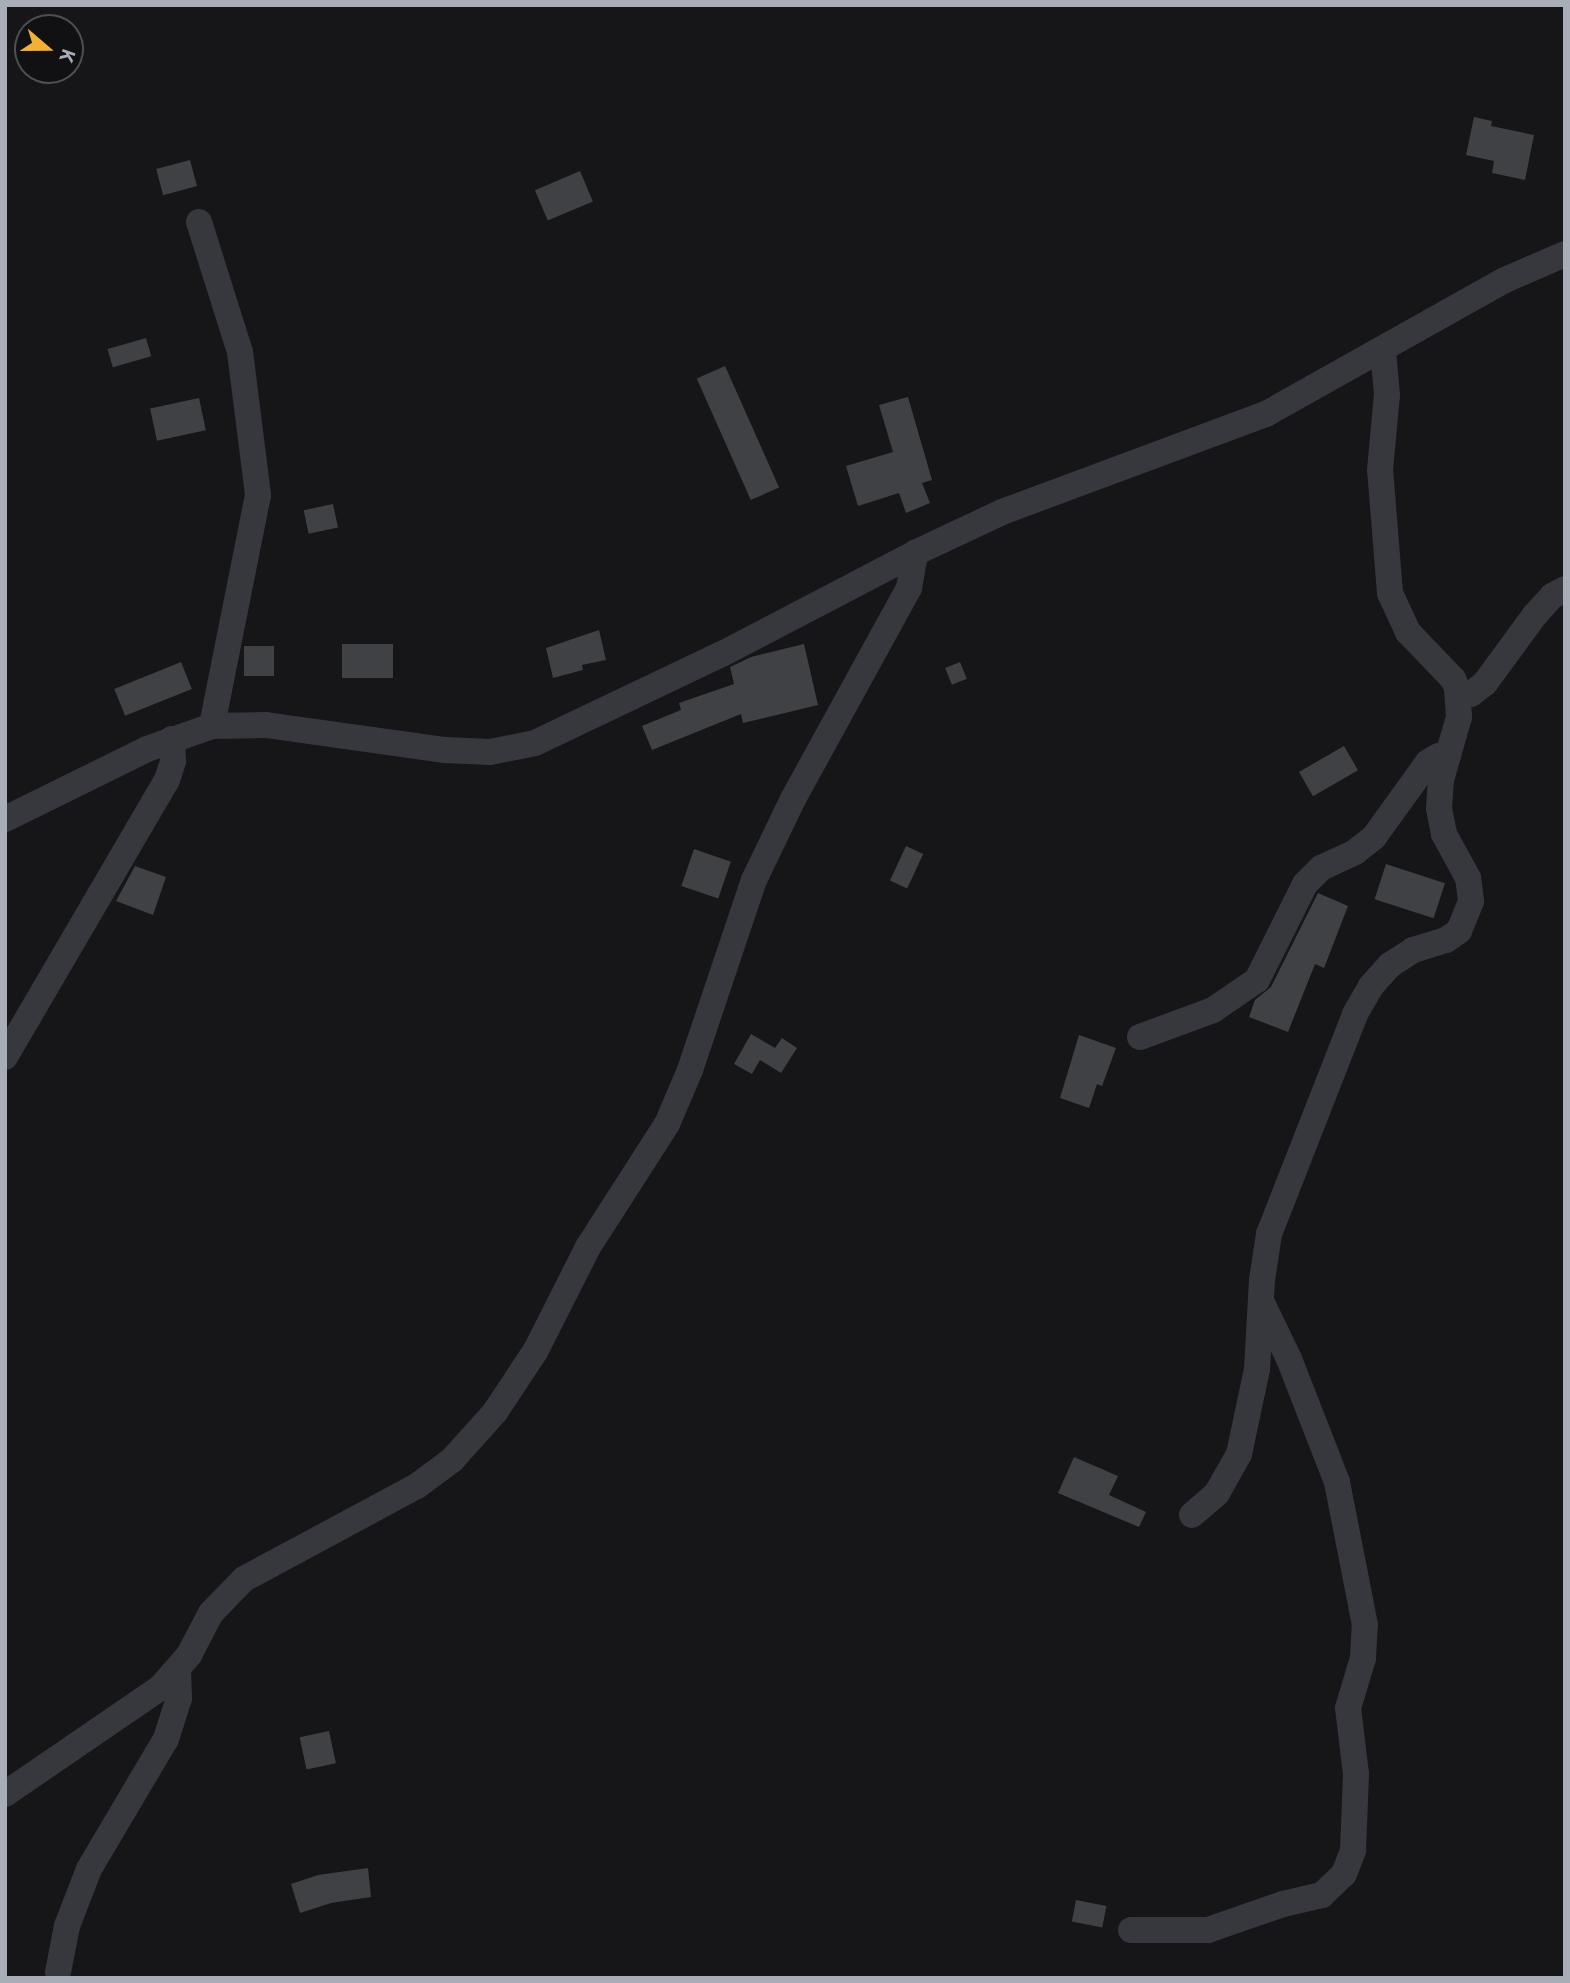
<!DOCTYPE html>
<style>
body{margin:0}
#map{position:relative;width:1570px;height:1983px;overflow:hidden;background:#161618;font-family:Roboto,sans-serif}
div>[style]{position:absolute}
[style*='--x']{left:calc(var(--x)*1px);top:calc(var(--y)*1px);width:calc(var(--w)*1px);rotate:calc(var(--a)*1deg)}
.building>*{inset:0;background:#404145;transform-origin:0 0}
.minor>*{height:26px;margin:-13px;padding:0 13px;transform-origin:13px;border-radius:13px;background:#37383d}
span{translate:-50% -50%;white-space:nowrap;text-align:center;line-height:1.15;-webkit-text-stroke:5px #111113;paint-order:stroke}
.frame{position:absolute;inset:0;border:7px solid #a8adb8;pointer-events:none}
.north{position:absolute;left:14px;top:14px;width:70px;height:70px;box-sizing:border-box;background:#111113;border:2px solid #4d4f55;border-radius:50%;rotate:110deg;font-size:19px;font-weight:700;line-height:28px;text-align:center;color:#a8adb8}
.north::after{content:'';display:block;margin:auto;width:24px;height:32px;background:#f2b134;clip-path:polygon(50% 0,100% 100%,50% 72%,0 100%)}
</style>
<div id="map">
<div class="building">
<i style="clip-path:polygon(1474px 117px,1492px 121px,1491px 126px,1534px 135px,1525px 180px,1492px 173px,1494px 161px,1466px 155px)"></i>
<i style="left:190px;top:160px;width:27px;height:35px;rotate:75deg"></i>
<i style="left:580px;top:171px;width:33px;height:49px;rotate:67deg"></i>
<i style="left:146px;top:338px;width:19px;height:40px;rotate:74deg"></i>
<i style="left:725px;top:366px;width:133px;height:31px;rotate:66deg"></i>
<i style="clip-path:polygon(908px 397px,932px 480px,922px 483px,930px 503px,906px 513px,899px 493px,858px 506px,846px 466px,893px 452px,879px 405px)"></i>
<i style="left:199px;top:398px;width:33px;height:50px;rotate:78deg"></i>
<i style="left:333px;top:504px;width:24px;height:30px;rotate:78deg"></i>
<i style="clip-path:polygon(599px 630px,606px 660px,582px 665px,583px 670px,553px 678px,546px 648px)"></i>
<i style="left:342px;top:644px;width:51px;height:34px"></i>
<i style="clip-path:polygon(804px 644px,818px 705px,743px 723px,741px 714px,652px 750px,642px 726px,681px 710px,679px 703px,734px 684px,730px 667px,751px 657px)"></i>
<i style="left:244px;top:646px;width:30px;height:30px"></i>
<i style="left:181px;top:662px;width:29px;height:72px;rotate:68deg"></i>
<i style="left:960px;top:662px;width:18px;height:16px;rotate:68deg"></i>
<i style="left:1344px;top:746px;width:28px;height:52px;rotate:60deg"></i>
<i style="left:906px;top:846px;width:19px;height:38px;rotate:25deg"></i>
<i style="left:694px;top:849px;width:39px;height:39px;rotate:19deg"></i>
<i style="left:1386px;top:864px;width:62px;height:37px;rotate:18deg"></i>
<i style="clip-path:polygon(135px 866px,166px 877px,153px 915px,116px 901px)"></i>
<i style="clip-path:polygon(1318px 893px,1348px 906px,1324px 968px,1315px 964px,1288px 1032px,1249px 1017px,1255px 1000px,1271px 987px)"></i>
<i style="clip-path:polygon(751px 1034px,775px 1048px,782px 1038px,797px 1048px,781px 1073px,760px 1060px,752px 1074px,734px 1064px)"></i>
<i style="clip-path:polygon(1079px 1035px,1116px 1048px,1102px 1086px,1097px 1084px,1089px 1108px,1060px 1098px)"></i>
<i style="clip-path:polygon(1074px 1457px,1118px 1476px,1109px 1495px,1146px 1512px,1139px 1527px,1058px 1493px)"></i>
<i style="left:329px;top:1731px;width:33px;height:30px;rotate:78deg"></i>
<i style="clip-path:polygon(368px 1868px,371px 1897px,331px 1903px,300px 1913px,291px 1884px,318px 1875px)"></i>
<i style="left:1076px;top:1900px;width:31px;height:22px;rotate:11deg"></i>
</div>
<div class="minor">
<i style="--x:199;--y:222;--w:136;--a:72.5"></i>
<i style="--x:240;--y:352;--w:144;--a:82.8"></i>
<i style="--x:258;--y:495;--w:236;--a:101.3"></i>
<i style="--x:1459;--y:697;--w:12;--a:-14"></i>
<i style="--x:1471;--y:694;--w:18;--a:-38"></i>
<i style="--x:1485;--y:683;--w:84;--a:-53.7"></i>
<i style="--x:1535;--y:615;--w:25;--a:-48"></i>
<i style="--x:1552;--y:596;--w:15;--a:-28"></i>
<i style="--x:5;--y:819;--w:158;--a:-26.2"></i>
<i style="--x:147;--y:749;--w:69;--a:-19.5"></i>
<i style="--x:212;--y:726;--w:54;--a:-1.1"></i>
<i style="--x:266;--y:725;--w:181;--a:8"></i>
<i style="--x:445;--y:750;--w:45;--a:2.5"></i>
<i style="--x:490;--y:752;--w:46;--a:-11.3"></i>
<i style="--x:535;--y:743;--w:209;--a:-25.5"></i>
<i style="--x:724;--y:653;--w:216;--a:-27.6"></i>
<i style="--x:915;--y:553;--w:96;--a:-25.2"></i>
<i style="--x:1002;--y:512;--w:282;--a:-20.4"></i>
<i style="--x:1266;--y:414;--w:274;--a:-29.3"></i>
<i style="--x:1505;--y:280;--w:65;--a:-23.4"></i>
<i style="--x:1140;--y:1037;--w:78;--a:-20.3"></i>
<i style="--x:1213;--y:1010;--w:53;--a:-34.3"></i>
<i style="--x:1257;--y:980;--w:107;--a:-63.4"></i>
<i style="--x:1305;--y:884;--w:23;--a:-45"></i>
<i style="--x:1321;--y:868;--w:38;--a:-25"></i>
<i style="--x:1355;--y:852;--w:24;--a:-38"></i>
<i style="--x:1374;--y:837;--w:92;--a:-54.2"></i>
<i style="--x:1428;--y:762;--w:13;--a:-29"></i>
<i style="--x:1439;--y:756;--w:9;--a:0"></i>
<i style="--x:5;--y:1057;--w:321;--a:-59.7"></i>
<i style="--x:167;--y:780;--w:20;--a:-72"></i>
<i style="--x:173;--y:761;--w:22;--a:-93"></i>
<i style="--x:1192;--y:1515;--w:33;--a:-41"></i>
<i style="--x:1217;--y:1493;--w:45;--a:-60.6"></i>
<i style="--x:1239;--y:1454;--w:87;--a:-78"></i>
<i style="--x:1257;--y:1369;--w:89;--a:-86.8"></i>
<i style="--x:1262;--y:1280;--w:47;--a:-81.3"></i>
<i style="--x:1269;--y:1234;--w:236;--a:-68.6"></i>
<i style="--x:1355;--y:1014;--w:32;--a:-60"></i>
<i style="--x:1371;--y:986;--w:28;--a:-48"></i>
<i style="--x:1390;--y:965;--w:27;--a:-33"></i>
<i style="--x:1413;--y:950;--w:34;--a:-17"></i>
<i style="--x:1446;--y:940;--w:16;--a:-35"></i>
<i style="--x:1459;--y:931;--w:32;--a:-68"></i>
<i style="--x:1471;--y:901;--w:23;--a:-97"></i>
<i style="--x:1468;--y:878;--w:50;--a:-118.6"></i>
<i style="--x:1444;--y:834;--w:26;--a:-101"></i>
<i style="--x:1439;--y:808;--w:28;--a:-86"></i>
<i style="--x:1441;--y:780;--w:66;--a:-74.1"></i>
<i style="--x:1459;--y:717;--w:29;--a:-94"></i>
<i style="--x:1457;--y:688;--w:10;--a:-114"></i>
<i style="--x:1453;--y:679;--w:65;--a:-133.8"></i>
<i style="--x:1408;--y:632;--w:43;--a:-114.8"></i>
<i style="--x:1390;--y:593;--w:123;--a:-94.6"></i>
<i style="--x:1380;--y:470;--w:75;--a:-84.7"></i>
<i style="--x:1387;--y:395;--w:45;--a:-95.1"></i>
<i style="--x:5;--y:1794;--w:189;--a:-34.4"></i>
<i style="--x:161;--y:1687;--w:43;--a:-48.8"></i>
<i style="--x:189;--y:1655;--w:47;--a:-62.4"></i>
<i style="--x:211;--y:1613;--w:47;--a:-45.9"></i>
<i style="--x:244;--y:1579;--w:196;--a:-28.3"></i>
<i style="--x:417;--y:1486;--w:44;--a:-36.6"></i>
<i style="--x:452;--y:1460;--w:64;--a:-48.1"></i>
<i style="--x:495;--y:1412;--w:74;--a:-56.5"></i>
<i style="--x:536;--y:1350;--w:115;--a:-63.2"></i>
<i style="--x:588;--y:1247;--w:146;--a:-57.3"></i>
<i style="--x:667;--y:1124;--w:59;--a:-66.9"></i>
<i style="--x:690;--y:1070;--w:200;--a:-71.4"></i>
<i style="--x:754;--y:880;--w:90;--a:-64.3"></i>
<i style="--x:793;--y:799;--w:241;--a:-61.2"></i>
<i style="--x:909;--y:588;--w:36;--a:-80"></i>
<i style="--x:1131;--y:1930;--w:77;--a:0"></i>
<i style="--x:1208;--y:1930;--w:79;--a:-19.1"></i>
<i style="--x:1283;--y:1904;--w:40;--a:-13"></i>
<i style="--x:1322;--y:1895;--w:30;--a:-44"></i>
<i style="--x:1344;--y:1874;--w:26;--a:-69"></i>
<i style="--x:1353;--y:1850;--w:76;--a:-87.7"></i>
<i style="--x:1356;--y:1774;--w:66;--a:-96.9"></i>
<i style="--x:1348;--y:1708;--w:52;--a:-73.3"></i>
<i style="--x:1363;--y:1658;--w:33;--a:-87"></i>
<i style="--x:1365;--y:1625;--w:146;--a:-101.1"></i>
<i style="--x:1337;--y:1482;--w:132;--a:-111.3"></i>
<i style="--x:1289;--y:1359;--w:60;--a:-115.7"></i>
<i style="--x:58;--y:1972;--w:47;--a:-78.9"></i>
<i style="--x:67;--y:1926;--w:61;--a:-68.9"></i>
<i style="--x:89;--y:1869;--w:151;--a:-59.4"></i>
<i style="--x:166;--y:1739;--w:43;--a:-72.4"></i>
<i style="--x:179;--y:1698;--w:28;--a:-92"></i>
</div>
<div class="frame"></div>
<div class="north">K</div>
</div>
